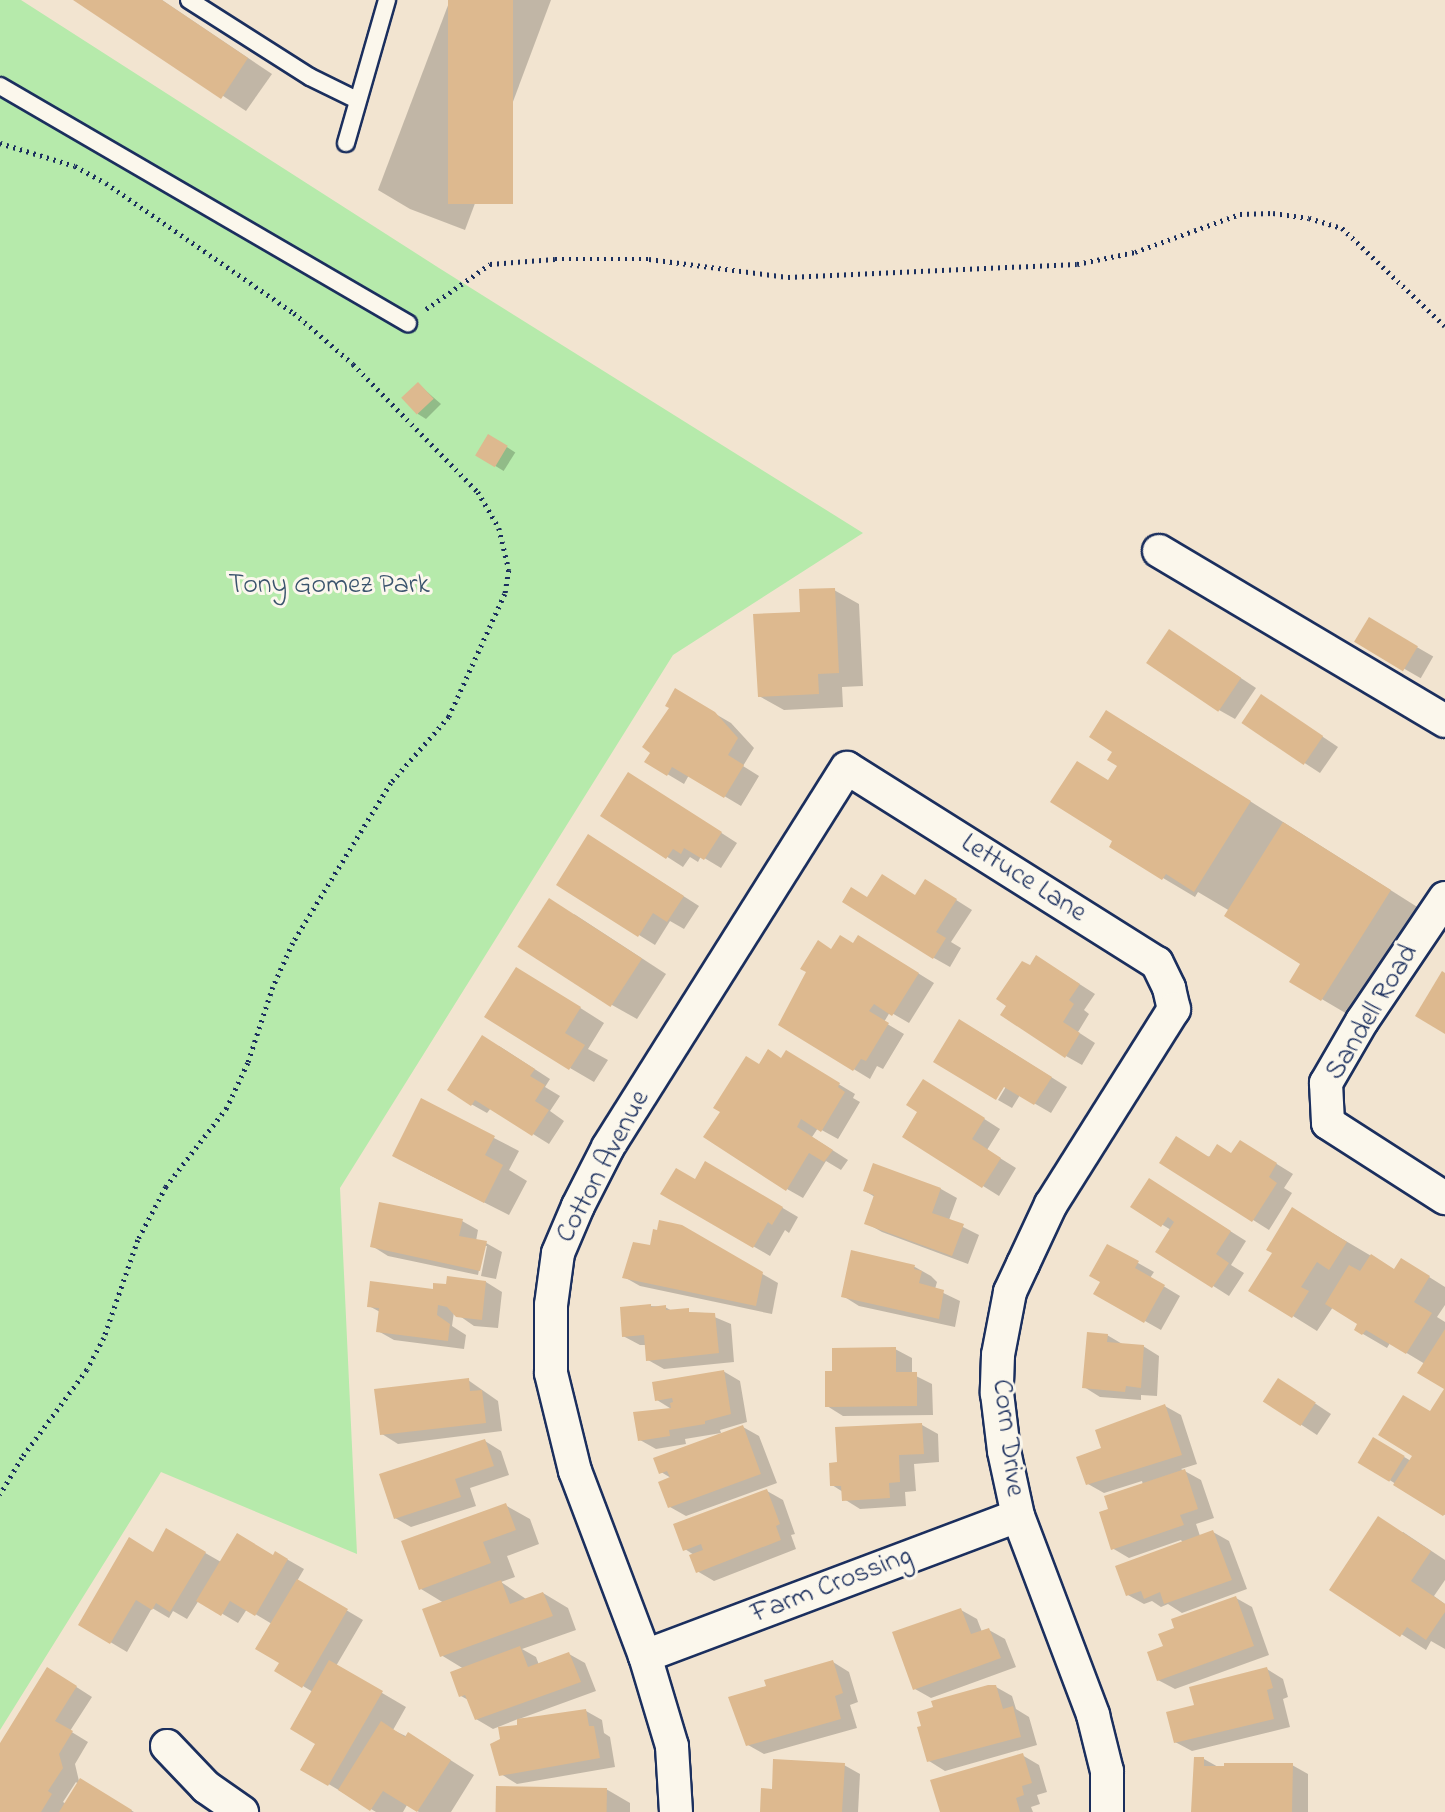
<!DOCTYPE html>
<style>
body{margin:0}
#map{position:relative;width:1445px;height:1812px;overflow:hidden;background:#f2e4d0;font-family:"Indie Flower",sans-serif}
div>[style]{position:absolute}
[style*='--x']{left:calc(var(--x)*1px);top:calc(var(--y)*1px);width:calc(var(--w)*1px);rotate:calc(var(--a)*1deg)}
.green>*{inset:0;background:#b6eaab}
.shadow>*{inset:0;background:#0003;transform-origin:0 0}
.building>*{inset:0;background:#ddb98f;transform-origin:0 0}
.path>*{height:4.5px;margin-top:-2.25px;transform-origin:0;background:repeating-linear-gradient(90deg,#1b2f5e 0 2px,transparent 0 7px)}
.roads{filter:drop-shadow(2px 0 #1b2f5e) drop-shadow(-2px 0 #1b2f5e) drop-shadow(0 2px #1b2f5e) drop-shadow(0 -2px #1b2f5e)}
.lane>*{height:16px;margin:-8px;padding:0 8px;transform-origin:8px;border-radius:8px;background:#fbf7ec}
.street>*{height:32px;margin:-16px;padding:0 16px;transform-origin:16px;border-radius:16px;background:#fbf7ec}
span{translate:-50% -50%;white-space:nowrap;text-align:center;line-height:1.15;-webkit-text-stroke:6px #fbf7ec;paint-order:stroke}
.park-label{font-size:28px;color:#3a546d}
.street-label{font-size:28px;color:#1b2f5e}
</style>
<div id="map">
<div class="green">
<i style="clip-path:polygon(0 0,21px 0,439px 268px,863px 533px,673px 655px,340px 1188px,357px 1554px,161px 1472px,0 1730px)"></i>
</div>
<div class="shadow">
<i style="clip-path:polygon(77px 0,162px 0,272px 74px,246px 111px)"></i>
<i style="clip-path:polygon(450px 0,551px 0,465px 230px,410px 209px,378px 190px)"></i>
<i style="clip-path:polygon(418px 384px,441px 404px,426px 419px,418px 414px)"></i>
<i style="left:489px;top:436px;width:31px;height:22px;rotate:32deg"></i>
<i style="clip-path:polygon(834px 590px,859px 604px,863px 686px,842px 687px,843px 707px,784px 710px,759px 696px,802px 613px)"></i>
<i style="left:1370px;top:620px;width:73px;height:25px;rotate:30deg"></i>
<i style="clip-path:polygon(1185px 641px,1256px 688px,1235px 719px,1219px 710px)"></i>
<i style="clip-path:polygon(676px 691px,731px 723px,754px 748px,743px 766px,759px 776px,741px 806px,689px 775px,684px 784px,647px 762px,672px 708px)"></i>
<i style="clip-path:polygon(1277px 706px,1338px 747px,1320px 773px,1243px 723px)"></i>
<i style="clip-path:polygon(1139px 731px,1422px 910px,1354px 1018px,1291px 981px,1302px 963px,1230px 911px,1198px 892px,1195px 897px,1163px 878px,1115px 841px,1109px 781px)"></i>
<i style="clip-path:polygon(644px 783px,737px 843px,721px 868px,701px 856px,698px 862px,690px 857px,683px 867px,602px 815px)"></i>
<i style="clip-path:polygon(605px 846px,699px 906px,684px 929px,670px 921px,655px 945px,639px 935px)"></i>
<i style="clip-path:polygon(942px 891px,972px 910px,951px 942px,961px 948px,950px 967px,934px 958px,868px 899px,916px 897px)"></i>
<i style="clip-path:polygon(574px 914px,666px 974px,637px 1019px,612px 1005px)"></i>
<i style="clip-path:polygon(853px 944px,874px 946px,934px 983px,909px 1023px,890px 1012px,884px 1022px,904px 1034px,883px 1069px,877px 1066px,870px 1079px,781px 1025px,832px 951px)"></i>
<i style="clip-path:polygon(1030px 967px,1053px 967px,1095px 994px,1084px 1010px,1089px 1014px,1078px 1032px,1095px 1043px,1082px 1065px,1066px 1056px,1008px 1005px)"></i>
<i style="clip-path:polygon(541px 983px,604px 1023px,588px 1049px,608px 1060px,594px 1082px,570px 1068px)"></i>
<i style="clip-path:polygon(976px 1030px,1067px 1087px,1051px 1113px,1020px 1095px,1012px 1108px,998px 1100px,1010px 1080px)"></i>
<i style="clip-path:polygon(499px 1046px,550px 1079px,545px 1087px,560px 1096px,550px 1111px,564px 1121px,549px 1144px,491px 1108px,487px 1113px,471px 1104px)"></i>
<i style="clip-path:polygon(802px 1062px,855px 1094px,853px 1098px,860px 1102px,838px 1139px,818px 1128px,812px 1137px,848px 1160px,841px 1170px,826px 1161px,803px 1198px,787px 1189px,760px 1066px)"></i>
<i style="clip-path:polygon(939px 1090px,1000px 1129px,987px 1150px,1016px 1168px,999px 1196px,983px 1186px)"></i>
<i style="clip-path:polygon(422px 1101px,519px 1151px,509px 1170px,527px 1181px,509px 1215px,418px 1169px)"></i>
<i style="clip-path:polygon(1256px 1151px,1293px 1174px,1284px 1188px,1292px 1193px,1269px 1230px,1161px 1162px)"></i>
<i style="clip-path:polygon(706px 1163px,798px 1217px,789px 1233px,785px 1230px,770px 1256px,663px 1194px,695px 1181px)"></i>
<i style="clip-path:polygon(874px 1165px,941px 1189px,957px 1198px,949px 1220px,979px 1235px,968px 1264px,882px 1232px,866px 1223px,875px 1197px,865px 1191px)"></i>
<i style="clip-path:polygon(1165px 1190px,1246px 1241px,1231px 1265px,1244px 1273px,1229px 1296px,1158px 1251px,1171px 1230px,1133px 1207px)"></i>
<i style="clip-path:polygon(462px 1221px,478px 1230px,476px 1241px,486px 1243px,502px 1252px,496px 1279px,481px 1276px,487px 1246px,484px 1246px,478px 1275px,388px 1256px,372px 1246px)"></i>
<i style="clip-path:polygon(1317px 1224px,1395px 1270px,1426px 1275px,1445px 1287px,1445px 1305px,1437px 1317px,1445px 1322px,1445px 1388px,1425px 1364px,1390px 1343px,1387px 1348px,1363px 1334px,1356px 1329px,1360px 1323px,1333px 1307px,1317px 1331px,1251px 1290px)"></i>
<i style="clip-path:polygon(681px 1227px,778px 1283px,772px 1314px,640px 1286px,624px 1277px,651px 1247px)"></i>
<i style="clip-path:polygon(1108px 1246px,1154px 1272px,1150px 1278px,1180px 1296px,1161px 1330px,1095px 1293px,1102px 1281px)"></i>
<i style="clip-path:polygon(853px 1252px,915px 1267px,931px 1276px,937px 1282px,935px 1289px,960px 1301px,955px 1327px,859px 1306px,843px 1296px)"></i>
<i style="clip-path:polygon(486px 1282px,502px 1292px,498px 1328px,474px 1326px,454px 1312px,452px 1326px,466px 1335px,464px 1349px,394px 1340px,378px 1331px,380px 1312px,369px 1306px)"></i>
<i style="clip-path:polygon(650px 1306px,665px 1307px,674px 1312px,705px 1313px,731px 1324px,734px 1362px,664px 1369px,648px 1360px,646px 1345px,640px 1345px,623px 1336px)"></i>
<i style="clip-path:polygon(1107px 1335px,1124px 1345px,1143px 1346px,1159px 1356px,1157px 1396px,1141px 1395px,1141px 1400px,1100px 1397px,1084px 1387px)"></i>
<i style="clip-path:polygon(895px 1349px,912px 1358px,912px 1374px,932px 1384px,933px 1415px,843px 1416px,827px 1406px)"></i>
<i style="clip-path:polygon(723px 1371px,740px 1381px,747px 1422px,720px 1430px,721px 1433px,685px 1439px,686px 1444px,656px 1449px,640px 1440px,673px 1410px,657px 1400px)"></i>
<i style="clip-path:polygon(468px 1380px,498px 1401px,502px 1431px,398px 1444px,382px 1434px)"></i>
<i style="clip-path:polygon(1295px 1390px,1331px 1414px,1317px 1435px,1265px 1401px)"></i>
<i style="clip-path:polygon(1445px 1391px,1445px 1515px,1361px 1462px,1374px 1439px,1411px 1461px,1431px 1413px)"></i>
<i style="clip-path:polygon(1165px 1406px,1181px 1415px,1197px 1464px,1181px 1469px,1201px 1480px,1214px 1518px,1196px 1524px,1200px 1536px,1213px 1532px,1229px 1541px,1247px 1589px,1182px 1613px,1168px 1604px,1161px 1607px,1152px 1601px,1144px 1604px,1128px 1595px,1183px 1543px,1181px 1540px,1129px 1558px,1112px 1548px,1111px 1510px,1143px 1485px,1142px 1481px,1104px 1493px,1088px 1484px,1104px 1449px)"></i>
<i style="clip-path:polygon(922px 1425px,938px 1434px,939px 1462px,914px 1464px,916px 1491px,905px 1492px,906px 1506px,860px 1509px,844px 1499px,843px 1492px,832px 1485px)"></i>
<i style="clip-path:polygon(743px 1427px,759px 1436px,777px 1483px,686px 1516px,670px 1507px,671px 1478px,661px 1472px)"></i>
<i style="clip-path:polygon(485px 1441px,501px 1451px,509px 1475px,470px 1488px,476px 1506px,411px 1527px,395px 1518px)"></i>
<i style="clip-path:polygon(767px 1491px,783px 1500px,795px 1534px,791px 1535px,796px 1549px,714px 1581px,697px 1571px,694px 1555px,685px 1549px)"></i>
<i style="clip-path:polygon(505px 1505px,530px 1519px,539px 1544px,507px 1556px,515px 1577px,501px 1582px,526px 1599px,543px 1593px,568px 1608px,576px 1630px,522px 1649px,536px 1657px,539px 1665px,569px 1654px,585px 1663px,596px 1691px,519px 1719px,586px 1711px,602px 1720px,604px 1733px,610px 1737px,615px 1767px,517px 1784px,501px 1774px,519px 1726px,518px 1719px,493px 1729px,476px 1719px,470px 1701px,461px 1696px,464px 1669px,441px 1655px,444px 1603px,421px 1589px)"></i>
<i style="clip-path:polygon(167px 1531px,221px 1562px,274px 1557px,276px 1553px,304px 1569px,297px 1581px,363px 1620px,336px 1666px,406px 1707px,393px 1730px,433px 1749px,474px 1775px,451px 1812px,419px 1812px,407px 1805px,403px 1812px,376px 1812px,303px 1769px,317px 1743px,313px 1692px,276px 1670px,281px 1662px,272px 1624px,247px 1609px,238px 1623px,199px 1600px,187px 1619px,173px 1611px,169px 1618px,152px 1608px,127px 1652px,80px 1624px,154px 1554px)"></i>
<i style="clip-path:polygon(1403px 1532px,1445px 1560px,1445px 1580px,1434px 1596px,1445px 1604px,1445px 1649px,1431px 1641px,1426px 1650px,1331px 1589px)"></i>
<i style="clip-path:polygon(1236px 1598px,1252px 1607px,1269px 1655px,1175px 1689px,1158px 1680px,1165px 1647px)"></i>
<i style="clip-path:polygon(961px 1610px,977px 1619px,982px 1632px,989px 1630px,1005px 1639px,1016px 1667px,931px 1698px,915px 1689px)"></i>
<i style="clip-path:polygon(833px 1662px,849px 1672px,858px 1702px,850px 1705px,857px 1728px,764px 1754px,748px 1745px,768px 1688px)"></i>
<i style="clip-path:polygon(1267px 1669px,1283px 1679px,1288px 1697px,1283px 1699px,1290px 1727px,1192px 1751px,1175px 1742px,1196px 1707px)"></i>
<i style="clip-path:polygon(evenodd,64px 1679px,92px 1697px,70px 1731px,88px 1742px,75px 1764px,79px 1781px,134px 1812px,0 1812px,0 1746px,64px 1679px,76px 1782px,78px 1784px,66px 1804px,63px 1802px,76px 1782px)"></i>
<i style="clip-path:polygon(996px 1687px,1012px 1696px,1016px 1709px,1029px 1717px,1037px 1745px,945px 1771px,929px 1761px)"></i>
<i style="clip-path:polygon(1022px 1755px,1039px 1765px,1047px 1792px,1037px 1795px,1040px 1804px,1031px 1807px,1033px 1812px,943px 1812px)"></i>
<i style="clip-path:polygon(1204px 1759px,1220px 1768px,1292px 1765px,1308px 1774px,1308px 1812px,1193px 1812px)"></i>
<i style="clip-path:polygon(844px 1765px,860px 1774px,858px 1812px,761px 1812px,774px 1791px)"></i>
<i style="clip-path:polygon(606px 1789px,630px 1803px,630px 1812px,497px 1812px)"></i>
</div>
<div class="building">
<i style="clip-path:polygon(73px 0,162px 0,248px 58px,221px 99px)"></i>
<i style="left:448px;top:0;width:65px;height:204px"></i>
<i style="left:418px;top:382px;width:23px;height:23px;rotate:47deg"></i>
<i style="left:488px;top:434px;width:23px;height:25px;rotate:31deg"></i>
<i style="clip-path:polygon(835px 588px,839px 673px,818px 674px,819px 694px,758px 697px,753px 614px,800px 612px,799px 589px)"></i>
<i style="left:1369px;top:617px;width:57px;height:29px;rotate:31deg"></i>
<i style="left:1169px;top:629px;width:87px;height:41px;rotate:34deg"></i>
<i style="clip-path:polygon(675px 688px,715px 712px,738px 738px,728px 755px,744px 765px,724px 798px,672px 767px,667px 776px,644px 762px,650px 753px,642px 747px,669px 708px,665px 706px)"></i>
<i style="left:1261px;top:694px;width:75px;height:35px;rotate:34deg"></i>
<i style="clip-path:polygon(1106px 710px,1251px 801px,1194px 892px,1166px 874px,1162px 880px,1109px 847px,1112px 841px,1050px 802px,1077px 761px,1108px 780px,1117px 766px,1107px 760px,1112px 752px,1089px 737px)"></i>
<i style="clip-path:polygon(628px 772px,722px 832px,704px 860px,684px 848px,681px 854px,673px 849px,666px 859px,600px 816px)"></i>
<i style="clip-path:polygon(1283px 822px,1391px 890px,1321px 1001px,1289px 982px,1300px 964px,1224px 916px)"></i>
<i style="clip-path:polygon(588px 834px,684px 896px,667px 922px,653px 913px,638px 937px,556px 885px)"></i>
<i style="clip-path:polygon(882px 874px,915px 895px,925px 879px,957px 899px,936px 932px,946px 938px,933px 959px,842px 902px,851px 887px,867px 897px)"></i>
<i style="left:549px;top:898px;width:111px;height:58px;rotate:33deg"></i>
<i style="clip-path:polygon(840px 935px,853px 943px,858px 935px,919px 973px,892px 1016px,874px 1004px,869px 1011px,889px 1023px,866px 1061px,861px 1059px,853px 1071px,778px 1025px,806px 972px,800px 969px,818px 940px,831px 949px)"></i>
<i style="clip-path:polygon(1036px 955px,1080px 984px,1069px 1000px,1074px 1004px,1063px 1022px,1080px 1033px,1065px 1058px,1000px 1015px,1006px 1006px,996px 999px,1022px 961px,1030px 965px)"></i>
<i style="clip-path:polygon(516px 967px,581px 1007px,565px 1033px,585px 1045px,569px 1070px,484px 1017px)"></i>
<i style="clip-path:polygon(1442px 971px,1445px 973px,1445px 1034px,1415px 1016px)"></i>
<i style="clip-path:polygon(959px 1019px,1052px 1077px,1034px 1105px,1004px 1087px,996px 1100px,933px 1062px)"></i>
<i style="clip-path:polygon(482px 1035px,535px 1069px,530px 1076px,545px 1085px,535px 1101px,549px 1110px,532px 1136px,475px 1100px,471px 1106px,447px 1090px)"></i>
<i style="clip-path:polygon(768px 1049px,781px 1058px,786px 1050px,840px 1083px,838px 1087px,845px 1092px,821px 1132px,801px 1119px,797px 1127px,833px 1150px,824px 1162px,809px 1153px,786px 1191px,703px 1137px,720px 1112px,713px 1108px,746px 1056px,759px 1064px)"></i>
<i style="clip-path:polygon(923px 1079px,985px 1118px,972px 1139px,1001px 1158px,982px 1188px,902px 1137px,917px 1112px,906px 1105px)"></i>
<i style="clip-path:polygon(421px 1098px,495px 1136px,485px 1155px,503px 1165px,484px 1203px,392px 1156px)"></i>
<i style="clip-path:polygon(1176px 1136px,1209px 1157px,1217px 1144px,1231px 1153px,1240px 1140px,1277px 1163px,1269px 1177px,1277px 1183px,1252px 1222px,1159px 1163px)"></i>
<i style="clip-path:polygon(705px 1161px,783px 1207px,772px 1225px,768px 1222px,753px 1248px,660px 1194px,676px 1168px,695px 1179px)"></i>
<i style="clip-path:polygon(873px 1163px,941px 1188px,932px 1213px,964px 1224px,952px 1256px,864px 1224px,874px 1195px,863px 1191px)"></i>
<i style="clip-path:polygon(1149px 1178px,1231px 1231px,1216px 1254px,1229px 1263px,1212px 1288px,1155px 1252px,1174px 1222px,1168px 1217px,1161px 1227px,1130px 1207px)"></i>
<i style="clip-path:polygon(379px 1202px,463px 1219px,459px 1236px,487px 1241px,480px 1271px,370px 1247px)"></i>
<i style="clip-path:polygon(1292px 1207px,1347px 1242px,1329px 1270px,1317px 1262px,1301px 1287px,1309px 1291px,1292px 1318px,1248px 1291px,1272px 1253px,1266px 1250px)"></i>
<i style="clip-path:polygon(659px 1220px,682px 1225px,763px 1272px,756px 1306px,622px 1278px,633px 1242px,650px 1245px,653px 1229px,657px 1230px)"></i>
<i style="clip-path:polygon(1107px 1244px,1139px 1261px,1135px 1268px,1165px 1285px,1144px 1323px,1093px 1294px,1100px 1282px,1089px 1276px)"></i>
<i style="clip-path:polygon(851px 1250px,915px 1265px,914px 1269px,922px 1271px,919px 1283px,944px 1290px,939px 1319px,841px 1297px)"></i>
<i style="clip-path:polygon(1371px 1254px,1394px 1269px,1401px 1258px,1430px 1276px,1414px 1302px,1432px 1313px,1406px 1354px,1366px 1330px,1362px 1335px,1354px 1330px,1357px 1324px,1325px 1304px,1349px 1265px,1360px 1271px)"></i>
<i style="clip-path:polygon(447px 1276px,486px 1281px,482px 1320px,456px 1317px,447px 1307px,438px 1305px,437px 1315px,450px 1324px,448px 1341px,376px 1332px,379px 1308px,367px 1307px,370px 1281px,433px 1289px,433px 1283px,446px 1284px)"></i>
<i style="clip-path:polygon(651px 1304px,651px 1307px,666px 1305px,666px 1310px,689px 1308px,689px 1312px,715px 1313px,719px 1353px,646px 1361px,644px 1335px,622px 1337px,620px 1307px)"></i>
<i style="clip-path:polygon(1445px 1329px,1445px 1514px,1443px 1516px,1393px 1485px,1412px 1456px,1378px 1435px,1403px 1395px,1430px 1411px,1444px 1389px,1417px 1373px)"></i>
<i style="clip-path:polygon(1087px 1332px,1108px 1334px,1107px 1342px,1144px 1345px,1141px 1388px,1126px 1386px,1125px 1392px,1082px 1388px)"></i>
<i style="clip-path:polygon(896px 1347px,896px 1372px,917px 1372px,917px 1406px,825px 1407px,825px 1371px,832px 1371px,832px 1348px)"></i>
<i style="clip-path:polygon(724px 1370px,731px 1414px,705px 1421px,705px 1424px,669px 1430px,670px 1436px,638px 1441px,633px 1412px,671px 1408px,670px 1403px,673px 1402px,672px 1398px,655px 1401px,652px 1382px)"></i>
<i style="clip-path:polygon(469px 1378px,470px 1391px,482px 1390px,486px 1423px,380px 1435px,374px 1389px)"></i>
<i style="left:1278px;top:1378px;width:45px;height:28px;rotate:33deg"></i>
<i style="clip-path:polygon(1165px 1404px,1182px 1455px,1086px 1485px,1076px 1457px,1101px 1448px,1095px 1430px)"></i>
<i style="clip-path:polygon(922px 1423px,924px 1454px,899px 1455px,900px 1482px,889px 1483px,890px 1498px,842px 1501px,841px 1486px,830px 1486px,829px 1463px,837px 1462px,835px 1427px)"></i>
<i style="clip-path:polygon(743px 1425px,761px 1474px,668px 1508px,658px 1482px,670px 1477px,667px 1471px,659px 1474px,653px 1458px)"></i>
<i style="left:1373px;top:1437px;width:37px;height:30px;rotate:31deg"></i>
<i style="clip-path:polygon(485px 1439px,494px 1466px,455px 1479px,461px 1497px,394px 1519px,379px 1474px)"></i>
<i style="clip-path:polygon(1185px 1469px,1198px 1509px,1180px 1515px,1184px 1525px,1111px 1550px,1099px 1512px,1108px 1509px,1104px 1496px)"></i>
<i style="clip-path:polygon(767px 1489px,780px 1524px,776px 1526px,781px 1540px,696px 1573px,689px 1555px,703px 1550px,701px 1544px,683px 1551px,673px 1524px)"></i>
<i style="clip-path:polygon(506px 1503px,516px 1530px,483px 1542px,491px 1563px,419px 1590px,401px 1541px)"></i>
<i style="clip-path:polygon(1378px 1516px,1431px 1551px,1411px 1581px,1445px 1604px,1445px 1612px,1426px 1640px,1407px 1627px,1400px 1637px,1329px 1590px)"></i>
<i style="clip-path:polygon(166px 1528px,206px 1552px,170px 1612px,156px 1603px,152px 1610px,136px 1600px,110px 1644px,78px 1625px,129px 1537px,153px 1552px)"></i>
<i style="clip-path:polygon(1213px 1530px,1232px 1580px,1164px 1604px,1160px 1592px,1144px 1599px,1141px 1591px,1126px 1596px,1115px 1566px)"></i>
<i style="clip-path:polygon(237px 1533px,273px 1555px,275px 1551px,288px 1559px,255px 1616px,230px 1601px,221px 1616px,196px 1601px)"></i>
<i style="clip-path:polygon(297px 1579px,348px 1609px,302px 1688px,274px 1671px,279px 1663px,255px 1649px)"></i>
<i style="clip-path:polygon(501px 1580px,510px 1604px,543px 1592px,553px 1616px,440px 1657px,422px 1609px)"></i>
<i style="clip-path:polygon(1236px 1596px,1254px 1646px,1157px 1681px,1147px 1652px,1163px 1646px,1158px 1634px,1174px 1628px,1171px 1619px)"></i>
<i style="clip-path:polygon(961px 1608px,971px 1634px,989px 1628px,1001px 1658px,913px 1690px,892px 1632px)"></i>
<i style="clip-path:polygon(520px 1646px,528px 1667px,569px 1652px,581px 1682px,475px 1720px,465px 1695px,459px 1697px,450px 1672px)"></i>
<i style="clip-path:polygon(329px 1660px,383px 1691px,328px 1786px,300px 1770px,315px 1744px,290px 1729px)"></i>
<i style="clip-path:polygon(833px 1660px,843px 1693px,835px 1696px,841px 1719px,746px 1746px,728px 1697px,766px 1686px,764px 1680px)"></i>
<i style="clip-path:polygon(47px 1667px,77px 1686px,55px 1721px,73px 1731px,59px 1754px,63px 1768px,48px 1791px,52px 1794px,41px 1812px,0 1812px,0 1743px)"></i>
<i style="clip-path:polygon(1267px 1667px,1273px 1688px,1267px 1690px,1274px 1719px,1174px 1743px,1166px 1712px,1194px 1705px,1189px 1687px)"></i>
<i style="clip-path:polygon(988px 1685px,996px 1685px,1003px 1709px,1013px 1706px,1021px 1737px,927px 1762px,917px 1727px,921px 1726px,917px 1712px,933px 1707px,931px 1701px)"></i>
<i style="clip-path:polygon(586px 1709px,589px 1726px,594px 1726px,600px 1758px,499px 1776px,490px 1744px,500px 1739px,498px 1727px,517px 1725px,517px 1719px)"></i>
<i style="clip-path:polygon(381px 1721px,405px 1737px,408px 1732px,451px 1760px,417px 1812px,383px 1791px,370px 1811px,338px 1790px)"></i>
<i style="clip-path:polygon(1023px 1753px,1032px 1783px,1022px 1786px,1024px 1795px,1016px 1798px,1020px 1812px,940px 1812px,930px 1780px)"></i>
<i style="clip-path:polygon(1194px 1757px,1204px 1757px,1204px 1766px,1224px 1766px,1224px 1763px,1293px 1763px,1292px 1812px,1191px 1812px)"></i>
<i style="clip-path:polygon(773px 1759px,845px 1763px,842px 1812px,760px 1812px,761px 1788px,772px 1789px)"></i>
<i style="clip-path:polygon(80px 1778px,132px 1810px,131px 1812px,59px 1812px)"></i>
<i style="left:496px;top:1786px;width:111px;height:26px;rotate:1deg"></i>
</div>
<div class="path">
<i style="--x:0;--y:143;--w:78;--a:17"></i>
<i style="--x:75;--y:166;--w:35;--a:29"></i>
<i style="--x:106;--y:183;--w:229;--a:34.7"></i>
<i style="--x:294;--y:313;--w:78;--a:40.8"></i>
<i style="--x:353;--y:364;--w:179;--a:45.7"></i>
<i style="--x:478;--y:492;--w:42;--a:59.7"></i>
<i style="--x:499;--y:528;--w:43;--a:76.6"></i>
<i style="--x:509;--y:570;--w:24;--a:99"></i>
<i style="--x:505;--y:594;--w:135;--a:114.5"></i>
<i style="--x:449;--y:717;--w:88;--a:131.3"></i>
<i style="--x:391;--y:783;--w:188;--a:121.5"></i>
<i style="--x:293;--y:943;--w:48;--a:114.4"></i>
<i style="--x:273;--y:987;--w:80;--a:108.2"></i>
<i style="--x:248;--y:1063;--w:50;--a:115"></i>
<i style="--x:227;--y:1108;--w:100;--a:127.7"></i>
<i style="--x:166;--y:1187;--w:60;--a:117.8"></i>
<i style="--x:138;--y:1240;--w:104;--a:109.1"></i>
<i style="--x:104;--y:1338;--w:36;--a:118"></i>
<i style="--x:87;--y:1370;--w:109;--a:126.5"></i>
<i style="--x:22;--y:1458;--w:43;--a:120.7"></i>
<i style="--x:426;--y:309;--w:78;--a:-35.1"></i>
<i style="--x:490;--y:264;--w:65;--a:-4.4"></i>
<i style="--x:555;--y:259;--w:94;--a:0"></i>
<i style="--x:649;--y:259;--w:140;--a:7.4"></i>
<i style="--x:788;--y:277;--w:289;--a:-2.6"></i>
<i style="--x:1077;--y:264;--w:59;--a:-11.7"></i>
<i style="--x:1135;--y:252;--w:112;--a:-19.9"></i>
<i style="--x:1240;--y:214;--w:33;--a:-2"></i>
<i style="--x:1273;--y:213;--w:36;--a:8"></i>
<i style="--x:1309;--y:218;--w:34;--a:17"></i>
<i style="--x:1342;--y:228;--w:142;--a:43.6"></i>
</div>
<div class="roads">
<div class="lane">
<i style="--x:189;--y:0;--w:143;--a:32.5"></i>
<i style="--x:310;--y:77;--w:52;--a:26.1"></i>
<i style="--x:0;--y:86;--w:472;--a:30.2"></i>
<i style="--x:346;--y:143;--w:149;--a:-74"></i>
</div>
<div class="street">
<i style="--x:1159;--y:551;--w:333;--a:30.7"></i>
<i style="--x:1445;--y:898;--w:148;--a:124"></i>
<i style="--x:1362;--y:1021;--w:72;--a:120.1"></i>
<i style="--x:1326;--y:1083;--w:40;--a:87.1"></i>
<i style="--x:1328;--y:1123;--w:139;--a:32.7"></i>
<i style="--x:645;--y:1656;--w:398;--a:-20.6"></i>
<i style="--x:167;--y:1746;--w:57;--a:46.4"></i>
<i style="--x:206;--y:1787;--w:44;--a:34.8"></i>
<i style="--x:676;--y:1812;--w:66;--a:-93.5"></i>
<i style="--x:672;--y:1746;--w:94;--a:-106.7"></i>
<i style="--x:645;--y:1656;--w:198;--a:-110.7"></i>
<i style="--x:575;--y:1471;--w:101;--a:-103.8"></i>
<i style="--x:551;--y:1373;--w:68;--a:-90"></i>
<i style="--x:551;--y:1305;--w:52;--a:-82.3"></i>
<i style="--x:558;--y:1253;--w:51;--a:-66.9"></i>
<i style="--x:578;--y:1206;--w:66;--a:-63"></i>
<i style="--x:608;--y:1147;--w:448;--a:-57.8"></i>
<i style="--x:847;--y:768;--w:366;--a:32.2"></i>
<i style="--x:1157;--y:963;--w:28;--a:64"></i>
<i style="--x:1169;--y:988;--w:22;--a:77"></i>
<i style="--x:1174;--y:1009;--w:231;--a:122.2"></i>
<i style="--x:1051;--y:1204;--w:66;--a:115"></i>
<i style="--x:1023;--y:1264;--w:31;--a:115"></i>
<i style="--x:1010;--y:1292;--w:64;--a:100.8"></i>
<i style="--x:998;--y:1355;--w:38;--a:92"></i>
<i style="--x:997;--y:1393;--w:58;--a:83.1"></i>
<i style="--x:1004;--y:1451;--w:66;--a:77.8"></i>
<i style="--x:1018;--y:1516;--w:213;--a:69.3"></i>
<i style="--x:1093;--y:1715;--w:58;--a:76"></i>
<i style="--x:1107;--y:1771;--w:41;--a:90"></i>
</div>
</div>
<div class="park-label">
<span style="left:329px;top:586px">Tony Gomez Park</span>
</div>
<div class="street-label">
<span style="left:1023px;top:879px;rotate:32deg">Lettuce Lane</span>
<span style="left:1373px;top:1013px;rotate:-59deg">Sandell Road</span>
<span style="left:604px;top:1167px;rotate:-62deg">Cotton Avenue</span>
<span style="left:1007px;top:1438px;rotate:83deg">Corn Drive</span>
<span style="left:832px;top:1586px;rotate:-21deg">Farm Crossing</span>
</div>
</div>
